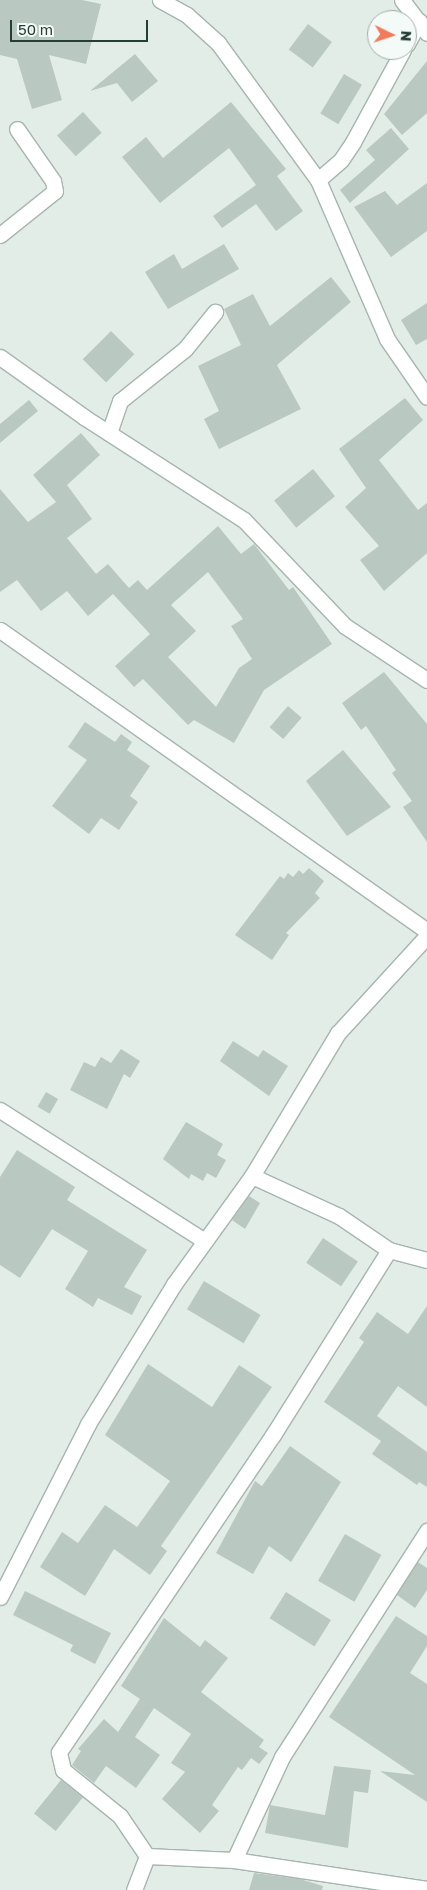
<!DOCTYPE html>
<style>
body{margin:0}
#map{position:relative;width:427px;height:1890px;overflow:hidden;background:#e3ede8;font-family:"Golos Text",sans-serif}
div>[style]{position:absolute}
[style*='--x']{left:calc(var(--x)*1px);top:calc(var(--y)*1px);width:calc(var(--w)*1px);rotate:calc(var(--a)*1deg)}
.building>*{inset:0;background:#b9c8c1;transform-origin:0 0}
.roads{filter:drop-shadow(1px 0 #a6b5af) drop-shadow(-1px 0 #a6b5af) drop-shadow(0 1px #a6b5af) drop-shadow(0 -1px #a6b5af)}
.street>*{height:15px;margin:-7.5px;padding:0 7.5px;transform-origin:7.5px;border-radius:7.5px;background:#fff}
span{translate:-50% -50%;white-space:nowrap;text-align:center;line-height:1.15;-webkit-text-stroke:4px #f4faf7;paint-order:stroke}
.north{position:absolute;left:367px;top:10px;width:50px;height:50px;box-sizing:border-box;background:#f4faf7;border:1px solid #a0afaa;border-radius:50%;rotate:94deg;font-size:14px;font-weight:700;line-height:20px;text-align:center;color:#233f36}
.north::after{content:'';display:block;margin:auto;width:18px;height:22px;background:#f27b5c;clip-path:polygon(50% 0,100% 100%,50% 72%,0 100%)}
.scale{position:absolute;left:10px;top:20px;width:138px;height:22px;box-sizing:border-box;border:2px solid #233f36;border-top:0;padding-left:6px;font-size:15px;line-height:18px;white-space:nowrap;color:#233f36;-webkit-text-stroke:4px #f4faf7;paint-order:stroke}
</style>
<div id="map">
<div class="building">
<i style="clip-path:polygon(0 0,82px 0,101px 4px,86px 64px,49px 55px,62px 100px,32px 109px,17px 59px,0 55px)"></i>
<i style="left:308px;top:24px;width:30px;height:32px;rotate:37deg"></i>
<i style="clip-path:polygon(135px 54px,158px 81px,132px 102px,117px 83px,90px 91px)"></i>
<i style="clip-path:polygon(427px 61px,427px 113px,402px 135px,384px 114px)"></i>
<i style="left:344px;top:74px;width:21px;height:46px;rotate:31deg"></i>
<i style="clip-path:polygon(231px 102px,286px 169px,277px 176px,303px 211px,276px 231px,256px 204px,222px 228px,213px 216px,256px 185px,229px 148px,160px 203px,122px 157px,146px 137px,163px 158px)"></i>
<i style="left:83px;top:112px;width:28px;height:35px;rotate:48deg"></i>
<i style="clip-path:polygon(391px 128px,409px 149px,350px 203px,340px 190px,375px 160px,366px 150px)"></i>
<i style="clip-path:polygon(427px 183px,427px 231px,391px 257px,354px 207px,385px 191px,397px 205px)"></i>
<i style="clip-path:polygon(224px 244px,239px 269px,168px 309px,145px 272px,174px 254px,182px 269px)"></i>
<i style="clip-path:polygon(331px 277px,351px 302px,277px 365px,301px 409px,219px 449px,204px 419px,219px 411px,198px 366px,241px 345px,224px 309px,253px 294px,270px 326px)"></i>
<i style="clip-path:polygon(427px 303px,427px 339px,416px 345px,401px 320px)"></i>
<i style="left:111px;top:331px;width:33px;height:40px;rotate:45deg"></i>
<i style="clip-path:polygon(405px 398px,423px 420px,379px 460px,418px 510px,427px 503px,427px 553px,384px 591px,360px 560px,379px 546px,345px 507px,366px 488px,339px 449px)"></i>
<i style="clip-path:polygon(29px 400px,38px 411px,0 443px,0 424px)"></i>
<i style="clip-path:polygon(evenodd,81px 433px,100px 455px,67px 485px,92px 519px,67px 538px,96px 574px,108px 564px,129px 588px,138px 580px,147px 590px,218px 526px,241px 554px,254px 544px,289px 590px,293px 587px,332px 644px,264px 690px,234px 743px,194px 720px,188px 725px,143px 679px,134px 687px,115px 666px,150px 634px,113px 594px,88px 616px,67px 591px,41px 611px,17px 580px,0 592px,0 489px,28px 522px,56px 502px,33px 475px,81px 433px,208px 572px,243px 619px,231px 626px,252px 659px,239px 668px,216px 707px,168px 657px,196px 631px,171px 605px,208px 572px)"></i>
<i style="left:313px;top:469px;width:35px;height:50px;rotate:51deg"></i>
<i style="clip-path:polygon(384px 672px,427px 724px,427px 842px,403px 807px,412px 801px,392px 773px,396px 770px,366px 726px,361px 730px,342px 703px)"></i>
<i style="left:288px;top:706px;width:18px;height:28px;rotate:41deg"></i>
<i style="clip-path:polygon(85px 722px,115px 742px,121px 734px,132px 742px,127px 750px,150px 766px,130px 796px,138px 802px,119px 830px,101px 818px,89px 834px,52px 806px,87px 760px,68px 747px)"></i>
<i style="clip-path:polygon(343px 750px,391px 807px,347px 836px,306px 781px)"></i>
<i style="clip-path:polygon(309px 868px,324px 881px,315px 893px,320px 898px,286px 933px,289px 935px,272px 960px,235px 935px,280px 876px,284px 879px,288px 873px,293px 877px,299px 870px,303px 874px)"></i>
<i style="clip-path:polygon(233px 1041px,258px 1057px,263px 1050px,288px 1066px,269px 1096px,220px 1061px)"></i>
<i style="clip-path:polygon(121px 1049px,140px 1061px,130px 1078px,124px 1074px,107px 1109px,70px 1090px,84px 1062px,95px 1067px,101px 1057px,111px 1063px)"></i>
<i style="left:46px;top:1092px;width:14px;height:17px;rotate:30deg"></i>
<i style="clip-path:polygon(186px 1122px,223px 1144px,217px 1155px,226px 1160px,216px 1178px,207px 1173px,203px 1181px,191px 1174px,189px 1179px,163px 1159px)"></i>
<i style="clip-path:polygon(17px 1150px,75px 1187px,67px 1200px,147px 1250px,124px 1287px,142px 1296px,132px 1315px,98px 1298px,93px 1307px,65px 1289px,88px 1251px,52px 1229px,20px 1278px,0 1265px,0 1177px)"></i>
<i style="clip-path:polygon(249px 1196px,260px 1203px,245px 1229px,232px 1220px)"></i>
<i style="left:323px;top:1238px;width:42px;height:30px;rotate:34deg"></i>
<i style="left:204px;top:1281px;width:66px;height:33px;rotate:31deg"></i>
<i style="clip-path:polygon(427px 1306px,427px 1407px,398px 1386px,377px 1416px,427px 1452px,427px 1487px,419px 1482px,417px 1485px,372px 1454px,381px 1441px,324px 1402px,364px 1342px,359px 1338px,377px 1312px,408px 1334px)"></i>
<i style="clip-path:polygon(148px 1364px,212px 1407px,239px 1365px,272px 1387px,161px 1546px,167px 1551px,150px 1575px,114px 1549px,85px 1596px,40px 1567px,62px 1532px,78px 1543px,105px 1505px,137px 1527px,170px 1481px,105px 1435px)"></i>
<i style="clip-path:polygon(290px 1446px,341px 1482px,291px 1562px,269px 1546px,253px 1574px,216px 1553px,255px 1481px,262px 1486px)"></i>
<i style="left:345px;top:1534px;width:42px;height:54px;rotate:30deg"></i>
<i style="clip-path:polygon(418px 1562px,427px 1568px,427px 1590px,415px 1608px,397px 1595px)"></i>
<i style="clip-path:polygon(25px 1591px,111px 1633px,95px 1664px,70px 1651px,73px 1645px,13px 1615px)"></i>
<i style="left:286px;top:1592px;width:53px;height:31px;rotate:32deg"></i>
<i style="clip-path:polygon(396px 1616px,427px 1636px,427px 1646px,410px 1673px,427px 1684px,427px 1802px,380px 1771px,415px 1775px,329px 1717px)"></i>
<i style="clip-path:polygon(164px 1618px,200px 1647px,205px 1640px,228px 1658px,201px 1692px,264px 1740px,259px 1747px,268px 1753px,259px 1764px,251px 1758px,242px 1770px,238px 1767px,212px 1805px,219px 1811px,200px 1833px,162px 1799px,185px 1772px,171px 1763px,191px 1734px,154px 1708px,135px 1737px,160px 1755px,136px 1788px,106px 1766px,94px 1783px,72px 1765px,81px 1751px,78px 1749px,104px 1719px,118px 1732px,140px 1699px,121px 1686px)"></i>
<i style="clip-path:polygon(334px 1766px,371px 1770px,368px 1793px,354px 1791px,348px 1848px,265px 1833px,270px 1805px,325px 1815px)"></i>
<i style="left:61px;top:1780px;width:28px;height:43px;rotate:39deg"></i>
<i style="clip-path:polygon(254px 1873px,300px 1879px,323px 1886px,322px 1890px,249px 1890px)"></i>
</div>
<div class="roads">
<div class="street">
<i style="--x:160;--y:0;--w:31;--a:29"></i>
<i style="--x:187;--y:15;--w:42;--a:42.1"></i>
<i style="--x:218;--y:43;--w:170;--a:53.9"></i>
<i style="--x:318;--y:180;--w:173;--a:66.5"></i>
<i style="--x:387;--y:339;--w:70;--a:55.4"></i>
<i style="--x:402;--y:0;--w:41;--a:52.9"></i>
<i style="--x:407;--y:44;--w:26;--a:-62"></i>
<i style="--x:318;--y:180;--w:30;--a:-41"></i>
<i style="--x:341;--y:160;--w:22;--a:-56"></i>
<i style="--x:353;--y:142;--w:105;--a:-61.5"></i>
<i style="--x:0;--y:235;--w:70;--a:-38.7"></i>
<i style="--x:55;--y:191;--w:10;--a:-101"></i>
<i style="--x:53;--y:181;--w:63;--a:-124.7"></i>
<i style="--x:0;--y:357;--w:103;--a:35.5"></i>
<i style="--x:84;--y:417;--w:190;--a:32.8"></i>
<i style="--x:244;--y:520;--w:146;--a:46.4"></i>
<i style="--x:345;--y:626;--w:98;--a:33.4"></i>
<i style="--x:109;--y:433;--w:34;--a:-71"></i>
<i style="--x:120;--y:401;--w:83;--a:-38.7"></i>
<i style="--x:185;--y:349;--w:48;--a:-51"></i>
<i style="--x:0;--y:630;--w:522;--a:35.18"></i>
<i style="--x:0;--y:1110;--w:243;--a:32.6"></i>
<i style="--x:252;--y:1176;--w:96;--a:24.7"></i>
<i style="--x:339;--y:1216;--w:60;--a:34.2"></i>
<i style="--x:389;--y:1250;--w:39;--a:15"></i>
<i style="--x:0;--y:1597;--w:194;--a:-63"></i>
<i style="--x:88;--y:1424;--w:164;--a:-58.4"></i>
<i style="--x:174;--y:1284;--w:133;--a:-54.2"></i>
<i style="--x:252;--y:1176;--w:167;--a:-59"></i>
<i style="--x:338;--y:1033;--w:132;--a:-47.5"></i>
<i style="--x:147;--y:1856;--w:48;--a:-124"></i>
<i style="--x:120;--y:1816;--w:73;--a:-141.1"></i>
<i style="--x:63;--y:1770;--w:18;--a:-103"></i>
<i style="--x:59;--y:1752;--w:382;--a:-56"></i>
<i style="--x:273;--y:1435;--w:218;--a:-57.9"></i>
<i style="--x:147;--y:1856;--w:87;--a:2.6"></i>
<i style="--x:234;--y:1860;--w:195;--a:8.5"></i>
<i style="--x:234;--y:1860;--w:114;--a:-65"></i>
<i style="--x:282;--y:1757;--w:269;--a:-57.3"></i>
<i style="--x:134;--y:1890;--w:36;--a:-69"></i>
</div>
</div>
<div class="north">N</div>
<div class="scale">50 m</div>
</div>
